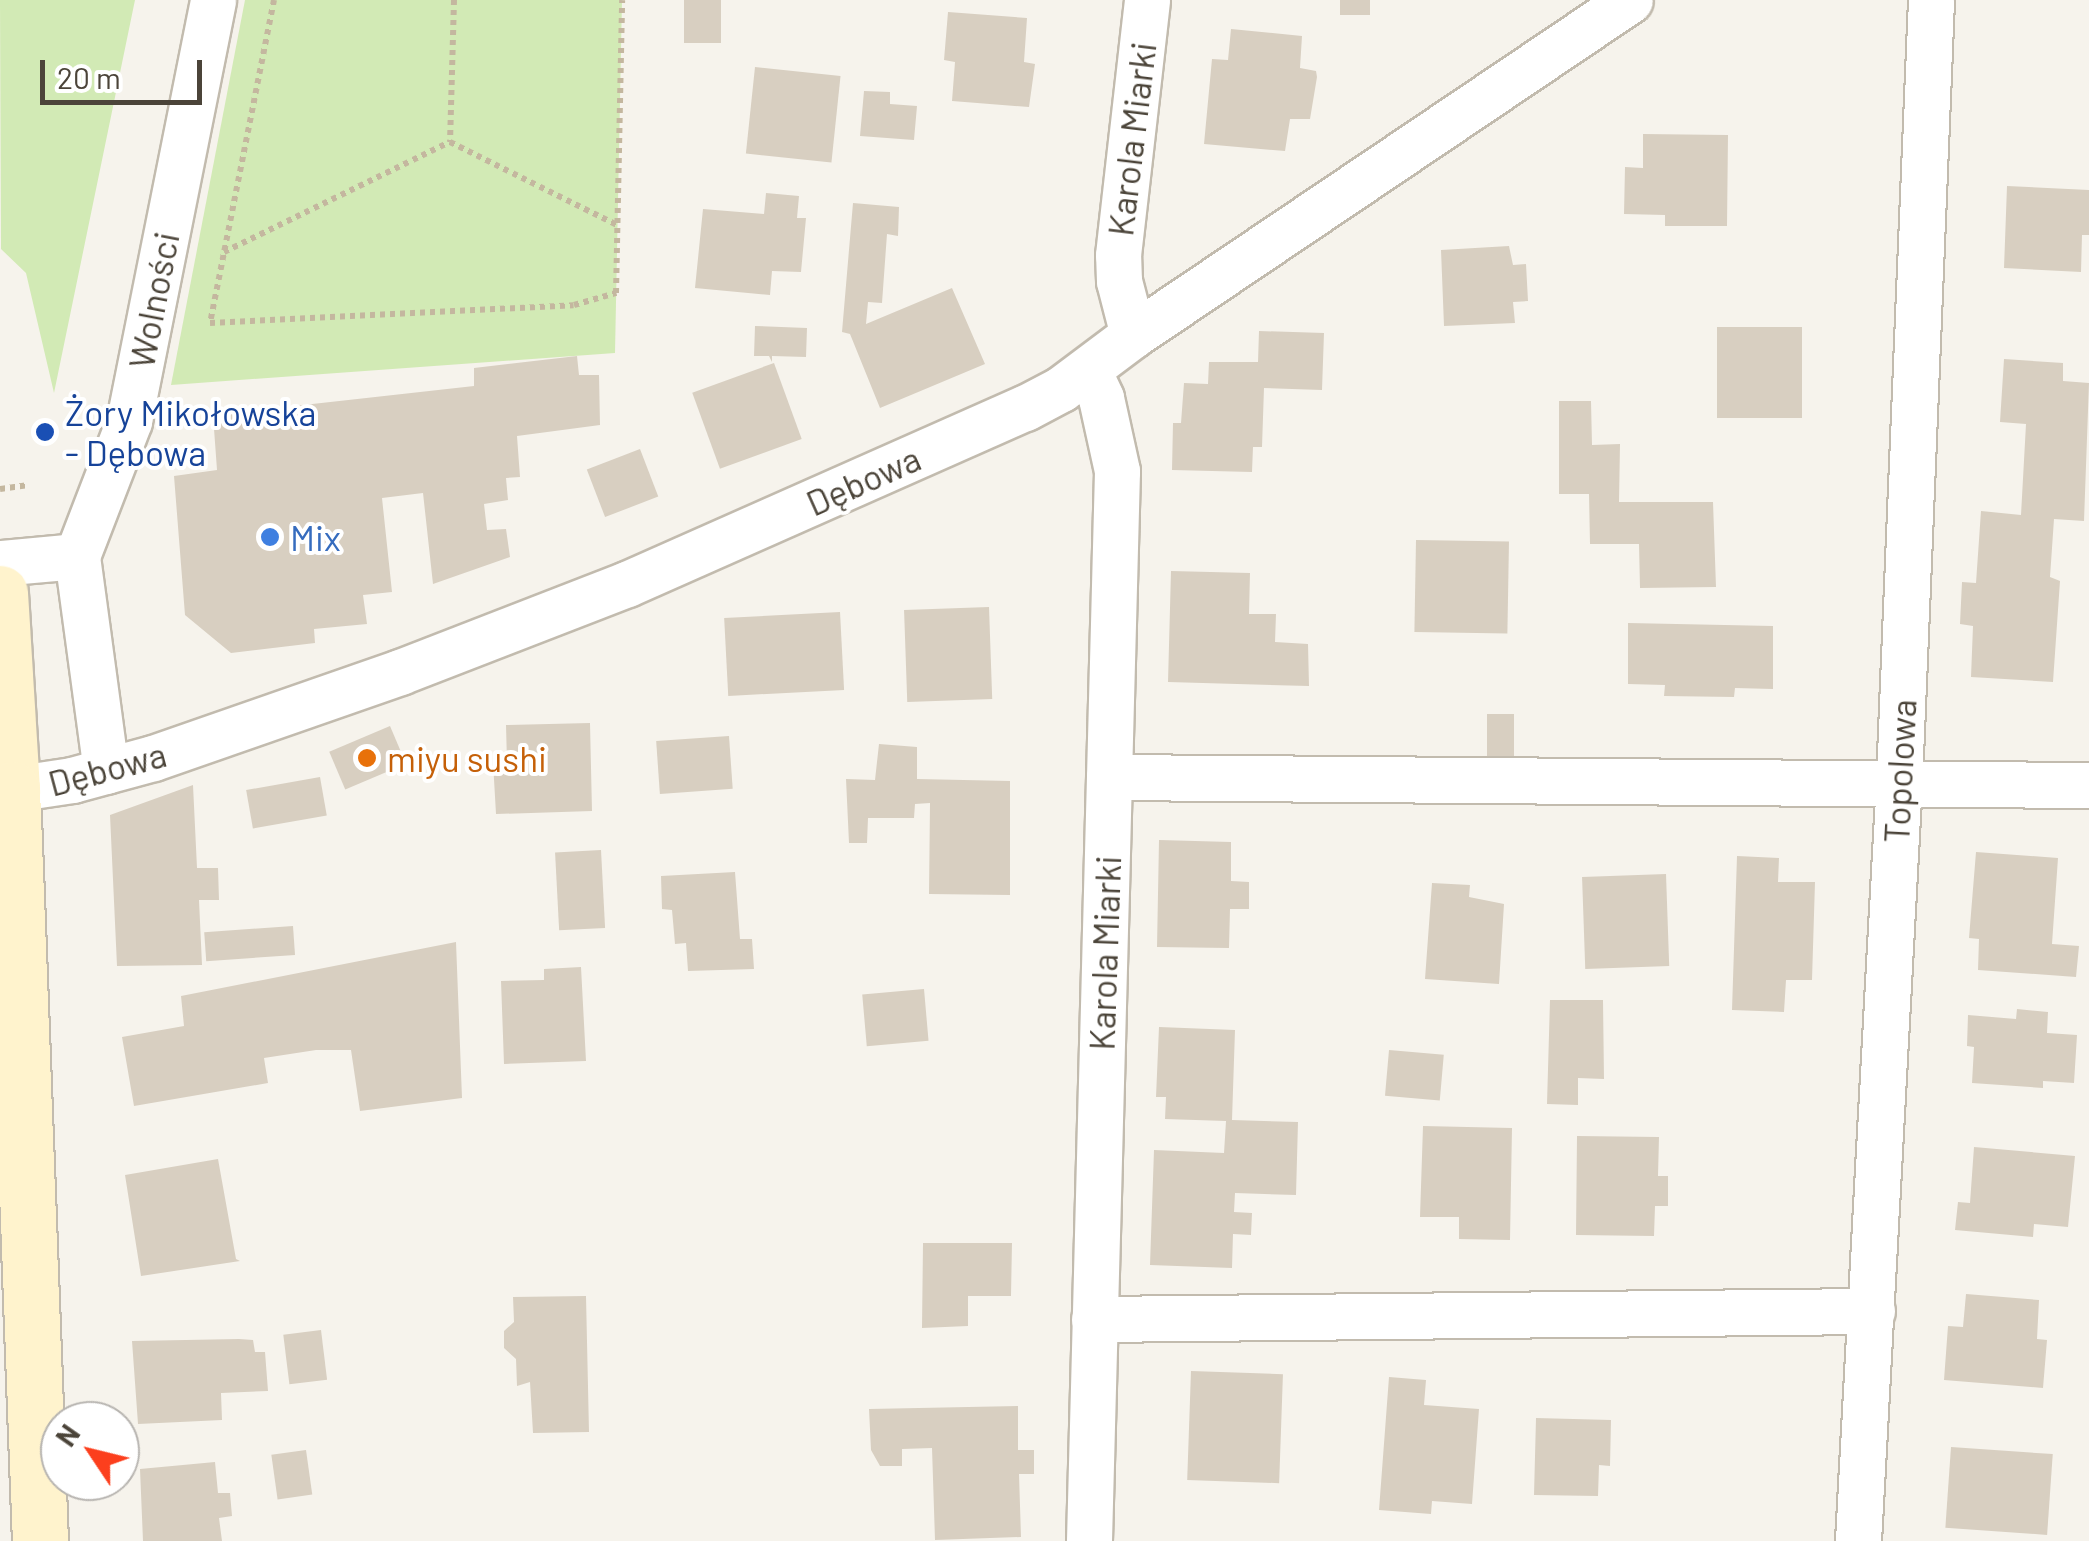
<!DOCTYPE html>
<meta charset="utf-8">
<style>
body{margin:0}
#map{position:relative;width:2089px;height:1541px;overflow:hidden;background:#f6f3ec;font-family:Barlow,sans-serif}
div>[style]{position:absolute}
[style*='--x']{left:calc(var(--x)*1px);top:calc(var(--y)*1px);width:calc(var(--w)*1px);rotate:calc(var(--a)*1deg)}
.green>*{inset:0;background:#d2eab5}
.building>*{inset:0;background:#d8cfc1;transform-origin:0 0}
.path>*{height:6px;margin-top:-3px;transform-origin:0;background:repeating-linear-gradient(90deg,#c4b79f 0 5px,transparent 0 10px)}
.roads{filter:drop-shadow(2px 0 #c2bbae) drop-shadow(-2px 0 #c2bbae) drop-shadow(0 2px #c2bbae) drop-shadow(0 -2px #c2bbae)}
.street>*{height:45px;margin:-22.5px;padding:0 22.5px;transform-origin:22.5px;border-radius:22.5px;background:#fff}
.secondary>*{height:55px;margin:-27.5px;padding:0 27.5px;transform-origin:27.5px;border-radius:27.5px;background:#fff3cd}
.dots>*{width:28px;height:28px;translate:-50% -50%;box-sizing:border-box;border:5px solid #fff;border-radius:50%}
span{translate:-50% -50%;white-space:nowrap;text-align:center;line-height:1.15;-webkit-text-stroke:8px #fff;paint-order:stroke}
.street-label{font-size:35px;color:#4b4439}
.transit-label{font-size:35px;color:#164399}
.left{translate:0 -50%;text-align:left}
.shop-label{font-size:35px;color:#366cbe}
.food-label{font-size:35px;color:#c56008}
.north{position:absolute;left:40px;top:1401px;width:100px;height:100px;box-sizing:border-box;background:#fff;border:2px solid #b7b4b0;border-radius:50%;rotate:305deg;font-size:28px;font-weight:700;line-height:40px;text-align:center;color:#4b4439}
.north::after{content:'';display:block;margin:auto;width:35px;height:45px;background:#fc3f1d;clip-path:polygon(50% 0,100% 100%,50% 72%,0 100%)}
.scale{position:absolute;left:40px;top:60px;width:162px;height:45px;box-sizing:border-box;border:5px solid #4b4439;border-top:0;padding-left:12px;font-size:30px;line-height:35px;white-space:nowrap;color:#4b4439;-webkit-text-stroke:8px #fff;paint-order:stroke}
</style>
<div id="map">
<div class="green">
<i style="clip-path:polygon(0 0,135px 0,54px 393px,26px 273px,1px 249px)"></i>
<i style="clip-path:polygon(245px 0,622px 0,615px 353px,171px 385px)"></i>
</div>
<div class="building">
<i style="left:684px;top:0;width:37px;height:43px"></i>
<i style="left:1340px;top:0;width:30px;height:15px"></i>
<i style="clip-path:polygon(948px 12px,1027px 18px,1024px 62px,1035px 64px,1029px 107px,952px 101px,955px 62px,944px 60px)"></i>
<i style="clip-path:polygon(1231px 29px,1302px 36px,1300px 68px,1316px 71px,1317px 77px,1310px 119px,1290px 119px,1285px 151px,1204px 144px,1212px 59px,1228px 60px)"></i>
<i style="left:755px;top:67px;width:86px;height:87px;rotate:6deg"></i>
<i style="clip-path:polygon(864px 91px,890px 92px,890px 104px,917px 106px,914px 140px,860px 136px)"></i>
<i style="clip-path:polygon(1643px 134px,1728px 135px,1727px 226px,1665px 226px,1665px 215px,1624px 214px,1625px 167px,1643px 168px)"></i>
<i style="clip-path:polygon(2007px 186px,2089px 190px,2089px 235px,2082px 235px,2081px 272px,2004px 268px)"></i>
<i style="clip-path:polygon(766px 193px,799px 196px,797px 218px,806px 218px,801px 272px,772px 271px,770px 295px,695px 288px,703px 209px,764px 214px)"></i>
<i style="clip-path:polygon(853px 203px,899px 207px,898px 236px,887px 234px,882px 303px,868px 302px,866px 324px,952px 288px,985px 364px,880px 408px,850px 334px,842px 332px)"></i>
<i style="clip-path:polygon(1509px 246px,1513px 265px,1526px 264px,1528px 301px,1513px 302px,1515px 323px,1444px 326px,1441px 250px)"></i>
<i style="clip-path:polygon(755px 326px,807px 328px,806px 357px,772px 356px,772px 362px,769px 356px,754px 356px)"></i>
<i style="left:1717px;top:327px;width:85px;height:91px"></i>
<i style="clip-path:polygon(1259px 331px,1324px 333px,1322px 390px,1264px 388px,1262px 447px,1253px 447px,1252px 472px,1172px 470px,1173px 423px,1181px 423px,1184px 383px,1208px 384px,1209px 362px,1258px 362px)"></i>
<i style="clip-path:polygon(577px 356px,579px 375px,599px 375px,600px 425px,517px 436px,520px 477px,506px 478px,508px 500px,484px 504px,487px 530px,506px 529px,510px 557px,433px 584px,423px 493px,382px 498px,392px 592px,363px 595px,367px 624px,314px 629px,315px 643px,231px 653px,185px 615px,174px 476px,217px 470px,213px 415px,474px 386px,474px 368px)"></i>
<i style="clip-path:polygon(2004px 359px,2063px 363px,2063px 381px,2089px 383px,2084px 521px,2054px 519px,2050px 577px,2060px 581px,2053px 682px,1971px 677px,1973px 626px,1960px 624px,1962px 582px,1976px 583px,1981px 511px,2021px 515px,2026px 424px,2000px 422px)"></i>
<i style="left:774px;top:363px;width:81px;height:87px;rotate:70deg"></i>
<i style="clip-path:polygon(1559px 401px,1591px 401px,1592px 445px,1620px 444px,1619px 502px,1713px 502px,1716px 587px,1640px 588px,1639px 544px,1590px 544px,1589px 494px,1559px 494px)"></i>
<i style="left:640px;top:449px;width:51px;height:57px;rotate:69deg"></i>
<i style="left:1416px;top:540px;width:93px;height:92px;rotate:1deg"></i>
<i style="clip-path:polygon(1171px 571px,1250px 573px,1249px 614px,1276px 614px,1275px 642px,1308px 644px,1309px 686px,1168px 682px)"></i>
<i style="left:989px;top:607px;width:92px;height:85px;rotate:88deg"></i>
<i style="left:840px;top:612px;width:78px;height:116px;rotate:87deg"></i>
<i style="clip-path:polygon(1628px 623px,1773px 626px,1773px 689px,1735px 688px,1734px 697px,1664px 696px,1665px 685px,1628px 684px)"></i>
<i style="left:1487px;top:714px;width:27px;height:42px"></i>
<i style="clip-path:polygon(590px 723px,592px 811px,496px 814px,493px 762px,507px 763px,506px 725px)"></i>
<i style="left:390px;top:726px;width:41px;height:66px;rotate:67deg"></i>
<i style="left:729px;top:736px;width:53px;height:73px;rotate:86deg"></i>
<i style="clip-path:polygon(879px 744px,917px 747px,917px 779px,1010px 781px,1010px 895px,929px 894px,930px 803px,915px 804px,914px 818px,868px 818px,867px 843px,849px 843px,846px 779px,875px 780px)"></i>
<i style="left:320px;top:777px;width:39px;height:75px;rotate:80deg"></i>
<i style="clip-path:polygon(193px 785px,197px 868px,218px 868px,219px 900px,199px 900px,202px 965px,117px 966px,110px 815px)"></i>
<i style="clip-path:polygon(1159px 840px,1231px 842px,1231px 881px,1249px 882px,1249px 909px,1230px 909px,1229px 948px,1157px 947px)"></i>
<i style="left:601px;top:850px;width:78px;height:46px;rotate:87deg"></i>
<i style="clip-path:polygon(1976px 852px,2058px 858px,2052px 944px,2079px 946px,2076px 977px,1978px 970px,1979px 939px,1969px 938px)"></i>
<i style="clip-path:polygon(1737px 856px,1779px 858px,1778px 882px,1815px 882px,1812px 980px,1786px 980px,1784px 1012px,1732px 1010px)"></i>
<i style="clip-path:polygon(735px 872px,740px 939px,752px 939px,754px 969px,688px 971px,686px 943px,675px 944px,672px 910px,662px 909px,661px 876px)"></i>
<i style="left:1666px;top:874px;width:92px;height:84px;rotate:88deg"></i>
<i style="clip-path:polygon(1432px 883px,1470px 885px,1469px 897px,1504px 904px,1499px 984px,1425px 979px)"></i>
<i style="left:293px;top:926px;width:29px;height:89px;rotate:86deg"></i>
<i style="clip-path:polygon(456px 942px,462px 1098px,360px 1111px,351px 1050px,316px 1050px,264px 1058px,268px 1083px,134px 1106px,122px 1037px,184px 1026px,181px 996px)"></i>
<i style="clip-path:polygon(581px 967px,586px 1061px,504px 1064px,501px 981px,544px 980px,544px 969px)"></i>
<i style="left:924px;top:989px;width:52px;height:62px;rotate:85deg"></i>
<i style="clip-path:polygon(1550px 1000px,1603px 1000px,1604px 1079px,1578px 1078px,1578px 1105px,1547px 1104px)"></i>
<i style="clip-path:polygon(2017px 1009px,2048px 1012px,2047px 1033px,2077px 1035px,2074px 1083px,2043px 1081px,2043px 1088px,1972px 1083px,1974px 1047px,1967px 1046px,1968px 1015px,2016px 1019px)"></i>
<i style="clip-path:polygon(1159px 1027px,1235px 1030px,1232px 1120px,1298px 1122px,1296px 1195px,1235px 1193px,1234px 1212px,1252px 1213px,1251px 1235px,1233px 1234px,1232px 1268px,1150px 1265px,1154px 1150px,1224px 1153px,1226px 1121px,1165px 1119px,1166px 1097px,1156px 1097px)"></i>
<i style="left:1389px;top:1050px;width:55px;height:46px;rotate:5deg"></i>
<i style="clip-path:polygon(1423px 1126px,1512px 1128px,1510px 1240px,1459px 1239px,1459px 1217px,1420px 1217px)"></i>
<i style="clip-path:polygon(1577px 1136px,1659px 1137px,1658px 1176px,1668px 1176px,1668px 1206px,1655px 1206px,1654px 1236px,1576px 1235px)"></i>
<i style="clip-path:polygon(1974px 1147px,2075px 1156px,2068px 1227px,2034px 1224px,2033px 1237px,1955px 1230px,1958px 1202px,1970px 1203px)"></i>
<i style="clip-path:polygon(218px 1159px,236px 1259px,240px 1261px,141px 1276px,125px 1175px)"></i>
<i style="clip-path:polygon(923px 1243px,1012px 1243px,1011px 1296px,968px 1296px,968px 1326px,922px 1328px)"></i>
<i style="clip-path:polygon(1966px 1294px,2039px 1300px,2037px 1339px,2047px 1340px,2043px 1388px,1944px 1380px,1948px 1326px,1963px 1327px)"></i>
<i style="clip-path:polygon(586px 1296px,589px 1432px,533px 1433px,530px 1382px,517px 1386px,516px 1359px,504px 1348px,504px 1331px,514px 1322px,513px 1297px)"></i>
<i style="left:321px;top:1330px;width:50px;height:38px;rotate:83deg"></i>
<i style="clip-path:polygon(239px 1339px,253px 1340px,255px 1352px,265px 1352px,268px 1391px,221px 1393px,222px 1420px,138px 1424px,132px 1341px)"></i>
<i style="left:1191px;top:1371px;width:92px;height:109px;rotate:2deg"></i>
<i style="clip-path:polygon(1389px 1377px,1426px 1380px,1424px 1405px,1479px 1409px,1472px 1504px,1432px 1501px,1431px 1514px,1379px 1510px)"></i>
<i style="clip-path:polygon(1018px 1406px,1018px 1450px,1034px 1450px,1034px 1474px,1019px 1474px,1021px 1537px,935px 1540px,932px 1448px,902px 1449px,902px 1466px,880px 1466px,871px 1450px,869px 1409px)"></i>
<i style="clip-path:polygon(1536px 1418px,1611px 1420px,1610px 1466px,1599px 1465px,1598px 1496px,1534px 1495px)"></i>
<i style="left:1951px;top:1447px;width:102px;height:81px;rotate:4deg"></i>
<i style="left:306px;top:1450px;width:45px;height:35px;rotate:82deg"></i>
<i style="clip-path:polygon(215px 1462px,218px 1493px,230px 1493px,232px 1516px,219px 1518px,222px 1541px,143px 1541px,140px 1469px)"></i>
</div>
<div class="path">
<i style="--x:274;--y:0;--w:329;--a:101.2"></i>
<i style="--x:210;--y:323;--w:364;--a:-2.8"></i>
<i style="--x:574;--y:305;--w:44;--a:-15.9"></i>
<i style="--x:616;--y:293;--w:293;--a:-88.8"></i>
<i style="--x:454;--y:0;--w:142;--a:91.6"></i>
<i style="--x:450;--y:142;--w:186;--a:26.4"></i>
<i style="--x:224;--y:252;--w:251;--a:-26"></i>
<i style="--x:0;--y:489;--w:27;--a:-8"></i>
</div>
<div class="roads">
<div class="street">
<i style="--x:1133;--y:335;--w:56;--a:-104.5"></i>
<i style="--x:1119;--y:281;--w:26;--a:-92"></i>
<i style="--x:1118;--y:255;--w:257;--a:-83.5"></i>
<i style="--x:1088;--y:370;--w:31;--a:65"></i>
<i style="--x:1101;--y:398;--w:75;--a:77.6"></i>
<i style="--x:1117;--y:471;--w:1070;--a:91.5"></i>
<i style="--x:0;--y:563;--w:77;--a:-5.2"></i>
<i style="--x:106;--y:771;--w:217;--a:-97.7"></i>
<i style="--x:77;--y:556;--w:145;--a:-68.9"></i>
<i style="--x:129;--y:421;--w:429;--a:-78.7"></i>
<i style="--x:1109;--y:777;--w:980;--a:0.47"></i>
<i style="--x:12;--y:789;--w:61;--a:-8.5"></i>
<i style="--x:72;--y:780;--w:84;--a:-15.2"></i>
<i style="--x:153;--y:758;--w:262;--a:-19.2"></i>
<i style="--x:400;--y:672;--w:243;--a:-21.2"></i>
<i style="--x:627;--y:584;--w:435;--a:-23.9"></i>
<i style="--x:1025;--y:408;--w:41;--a:-27.8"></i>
<i style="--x:1061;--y:389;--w:90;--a:-36.9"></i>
<i style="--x:1133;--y:335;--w:599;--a:-33.98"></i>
<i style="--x:1094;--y:1319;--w:778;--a:-0.59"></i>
<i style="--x:1858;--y:1541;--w:762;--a:-86.92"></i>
<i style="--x:1899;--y:780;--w:781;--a:-87.65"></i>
</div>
<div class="secondary">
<i style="--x:0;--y:593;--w:196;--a:86.5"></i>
<i style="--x:12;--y:789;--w:753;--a:87.87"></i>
</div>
</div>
<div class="dots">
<i style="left:45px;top:432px;background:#1a4fb4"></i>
<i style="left:270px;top:537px;background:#3f7fe0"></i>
<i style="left:367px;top:758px;background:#e8710a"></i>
</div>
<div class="street-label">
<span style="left:1131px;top:139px;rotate:-83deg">Karola Miarki</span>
<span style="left:153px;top:300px;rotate:-79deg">Wolności</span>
<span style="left:863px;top:480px;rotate:-24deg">Dębowa</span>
<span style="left:107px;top:768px;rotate:-15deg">Dębowa</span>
<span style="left:1899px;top:771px;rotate:-87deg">Topolowa</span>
<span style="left:1104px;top:953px;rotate:-88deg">Karola Miarki</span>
</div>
<div class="transit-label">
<span class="left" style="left:65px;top:432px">Żory Mikołowska<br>- Dębowa</span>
</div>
<div class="shop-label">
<span class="left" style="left:290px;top:537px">Mix</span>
</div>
<div class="food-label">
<span class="left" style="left:387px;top:758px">miyu sushi</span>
</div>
<div class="north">N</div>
<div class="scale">20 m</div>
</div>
